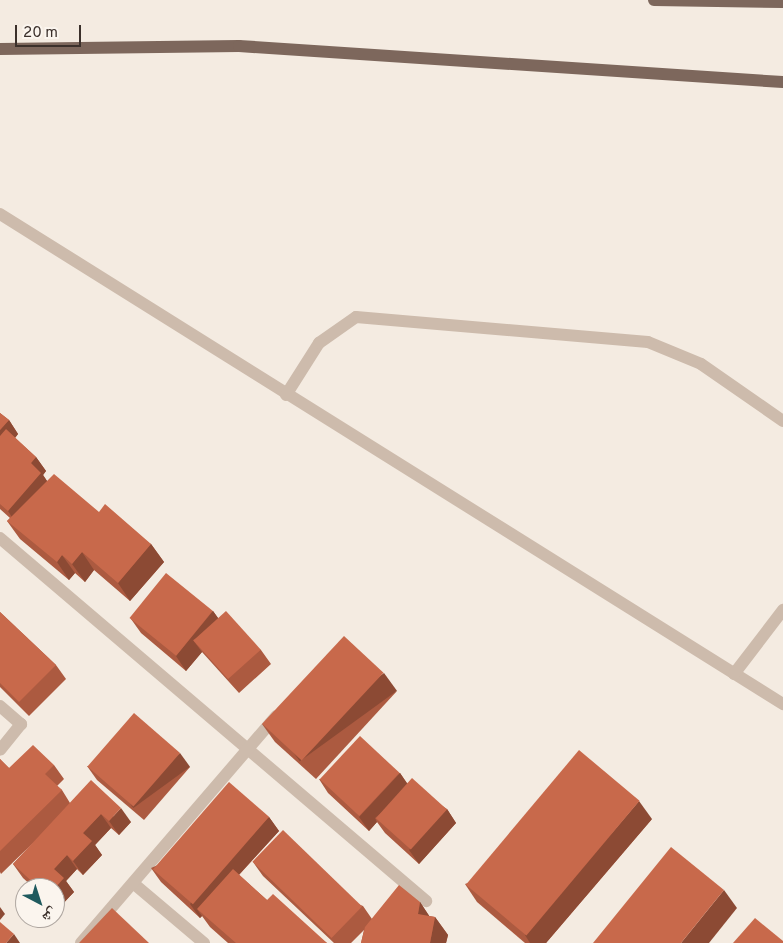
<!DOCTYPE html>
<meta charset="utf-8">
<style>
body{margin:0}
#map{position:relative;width:783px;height:943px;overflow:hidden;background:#f4ebe1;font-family:Overpass,"Noto Naskh Arabic",sans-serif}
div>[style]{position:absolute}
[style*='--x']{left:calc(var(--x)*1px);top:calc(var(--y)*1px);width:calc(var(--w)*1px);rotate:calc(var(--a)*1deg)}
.minor>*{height:12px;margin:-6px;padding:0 6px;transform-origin:6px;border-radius:6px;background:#cdbbac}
.major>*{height:12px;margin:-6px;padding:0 6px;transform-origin:6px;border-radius:6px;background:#7d675c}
.wall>*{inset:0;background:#ac5a40}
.shaded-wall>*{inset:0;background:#8c4a34;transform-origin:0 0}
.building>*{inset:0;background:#c8694b;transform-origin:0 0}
span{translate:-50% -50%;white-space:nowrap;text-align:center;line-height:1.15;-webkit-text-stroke:5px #fbf5ee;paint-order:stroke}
.north{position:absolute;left:15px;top:878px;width:50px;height:50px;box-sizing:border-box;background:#fbf5ee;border:1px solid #aea6a0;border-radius:50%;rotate:140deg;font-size:14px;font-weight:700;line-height:20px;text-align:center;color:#3b302b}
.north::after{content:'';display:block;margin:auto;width:18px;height:22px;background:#1f5a5e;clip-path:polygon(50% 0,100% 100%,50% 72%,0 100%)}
.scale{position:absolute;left:15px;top:25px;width:66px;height:22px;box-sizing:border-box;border:2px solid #3b302b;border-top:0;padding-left:6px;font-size:15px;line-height:18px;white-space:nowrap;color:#3b302b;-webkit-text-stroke:4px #fbf5ee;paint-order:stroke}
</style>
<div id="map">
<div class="minor">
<i style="--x:0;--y:214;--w:924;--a:32.04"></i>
<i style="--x:286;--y:395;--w:62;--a:-57.6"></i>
<i style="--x:319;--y:343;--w:45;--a:-35.1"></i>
<i style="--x:356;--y:317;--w:293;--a:4.9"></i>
<i style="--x:648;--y:342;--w:57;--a:22.5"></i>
<i style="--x:701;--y:364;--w:100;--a:34.8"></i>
<i style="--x:0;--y:538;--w:560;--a:40.43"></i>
<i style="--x:734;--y:674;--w:81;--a:-52.6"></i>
<i style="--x:0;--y:706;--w:28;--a:41"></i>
<i style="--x:21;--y:724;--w:33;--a:129"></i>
<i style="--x:133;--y:883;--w:93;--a:40.2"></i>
<i style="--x:81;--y:943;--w:299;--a:-49.3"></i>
</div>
<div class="major">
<i style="--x:654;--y:0;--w:129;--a:0.9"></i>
<i style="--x:0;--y:49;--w:239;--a:-0.7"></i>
<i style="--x:239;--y:46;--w:545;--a:3.79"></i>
</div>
<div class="wall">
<i style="clip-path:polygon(0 413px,9px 420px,18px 434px,15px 438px,36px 457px,46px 471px,43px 475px,47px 481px,151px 544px,164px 562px,130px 601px,94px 570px,85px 582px,75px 573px,69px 580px,20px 539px,7px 521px,10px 518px,0 509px)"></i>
<i style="clip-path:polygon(213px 611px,218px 618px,261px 650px,271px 664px,239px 693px,202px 652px,186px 671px,141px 633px,131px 619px)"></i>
<i style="clip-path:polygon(0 612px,56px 665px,66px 679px,29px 716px,0 687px)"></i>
<i style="clip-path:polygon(397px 691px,316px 779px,275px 742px,262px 724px)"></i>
<i style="clip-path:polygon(0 759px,9px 768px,54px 765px,64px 779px,57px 786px,62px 790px,70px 803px,131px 822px,119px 835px,111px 828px,95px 845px,102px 855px,83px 875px,77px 869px,66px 881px,74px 892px,57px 910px,55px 908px,55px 888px,34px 888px,23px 878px,13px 864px,34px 842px,1px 874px,0 872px)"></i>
<i style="clip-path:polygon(87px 766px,190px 767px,144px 820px,97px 780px)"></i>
<i style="clip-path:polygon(400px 773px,407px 783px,447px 809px,456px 823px,419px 864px,385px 833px,377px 822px,369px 831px,328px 793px,319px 779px)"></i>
<i style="clip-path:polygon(269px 817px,279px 831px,239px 875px,267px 900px,327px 943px,228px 943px,210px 927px,202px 916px,200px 918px,161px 882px,151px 868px)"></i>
<i style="clip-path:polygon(652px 819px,546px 943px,525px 943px,477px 902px,465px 884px)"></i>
<i style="clip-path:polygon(253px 862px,363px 906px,372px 919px,420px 902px,429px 916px,435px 917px,448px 935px,446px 943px,361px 943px,364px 930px,351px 943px,334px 943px,263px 876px)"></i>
</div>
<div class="shaded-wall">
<i style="clip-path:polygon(9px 420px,18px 434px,0 457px,0 430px)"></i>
<i style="clip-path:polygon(36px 457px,46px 471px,43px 475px,51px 487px,17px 525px,8px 511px,31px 463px)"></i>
<i style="clip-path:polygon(151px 544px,164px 562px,130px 601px,118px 583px)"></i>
<i style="clip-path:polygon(82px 552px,94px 570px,85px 582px,72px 564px)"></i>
<i style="clip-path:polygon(62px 555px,75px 573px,69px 580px,57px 562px)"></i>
<i style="clip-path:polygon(213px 611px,223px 625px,193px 640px,202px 652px,186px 671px,176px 656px)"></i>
<i style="left:384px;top:673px;width:22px;height:120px;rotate:54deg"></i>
<i style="left:180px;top:753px;width:17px;height:70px;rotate:54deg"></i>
<i style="clip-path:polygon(400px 773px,410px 788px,375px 818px,377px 822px,369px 831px,359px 817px)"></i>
<i style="clip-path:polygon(639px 801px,652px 819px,546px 943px,530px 943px,525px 935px)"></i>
<i style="clip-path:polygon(121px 808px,131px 822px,119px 835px,109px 821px)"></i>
<i style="clip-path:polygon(447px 809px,456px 823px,419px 864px,409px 850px)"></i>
<i style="clip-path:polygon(101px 814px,111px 828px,95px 845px,102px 855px,83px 875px,73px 861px,83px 833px)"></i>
<i style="clip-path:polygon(269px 817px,279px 831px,203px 914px,197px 909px,202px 916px,200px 918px,190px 904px)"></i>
<i style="clip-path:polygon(67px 855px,77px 869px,66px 881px,74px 892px,57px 910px,55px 906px,54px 869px)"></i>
<i style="clip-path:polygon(724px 890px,737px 908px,709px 943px,681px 943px)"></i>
<i style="clip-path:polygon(420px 902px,432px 920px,418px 914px)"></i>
<i style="clip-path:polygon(0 907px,5px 914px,0 920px)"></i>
<i style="clip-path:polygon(435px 917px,448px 935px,446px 943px,430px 943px)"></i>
<i style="clip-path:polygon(14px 934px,20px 943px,6px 943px)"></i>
</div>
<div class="building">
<i style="clip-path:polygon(0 413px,9px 420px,0 430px)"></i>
<i style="clip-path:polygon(6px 429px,36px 457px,31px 463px,41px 473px,8px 511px,0 504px,0 436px)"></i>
<i style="clip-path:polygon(54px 474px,99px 512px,105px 504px,151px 544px,118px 583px,82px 552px,72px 564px,62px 555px,57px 562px,7px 521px)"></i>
<i style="left:166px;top:573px;width:60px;height:58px;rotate:39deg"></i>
<i style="left:226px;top:611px;width:52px;height:44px;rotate:48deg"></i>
<i style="clip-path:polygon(0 612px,56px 665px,19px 702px,0 683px)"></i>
<i style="left:344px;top:636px;width:54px;height:120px;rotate:43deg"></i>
<i style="left:134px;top:713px;width:61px;height:71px;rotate:41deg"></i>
<i style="left:360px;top:736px;width:54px;height:59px;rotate:43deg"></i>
<i style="clip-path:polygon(33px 745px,54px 765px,45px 774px,62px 790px,0 851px,0 759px,9px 768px)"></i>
<i style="left:579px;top:750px;width:79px;height:176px;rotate:40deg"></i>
<i style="left:412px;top:778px;width:47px;height:54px;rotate:42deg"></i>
<i style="clip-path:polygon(91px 780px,121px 808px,109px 821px,101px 814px,83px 833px,92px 841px,73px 861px,67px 855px,54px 869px,64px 878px,55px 888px,39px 888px,13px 864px)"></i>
<i style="left:229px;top:782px;width:53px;height:116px;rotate:41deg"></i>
<i style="left:283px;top:830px;width:110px;height:44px;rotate:44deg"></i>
<i style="clip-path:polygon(671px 847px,724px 890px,681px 943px,593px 943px)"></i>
<i style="clip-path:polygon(233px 869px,267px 900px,273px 894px,327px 943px,236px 943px,197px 909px)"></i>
<i style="clip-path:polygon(399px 885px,420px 902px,418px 914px,435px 917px,430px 943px,361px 943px,365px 927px)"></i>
<i style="clip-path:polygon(112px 908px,149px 943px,79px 943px)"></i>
<i style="clip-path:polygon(755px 918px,783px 941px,783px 943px,733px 943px)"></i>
<i style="clip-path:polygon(0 922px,14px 934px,6px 943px,0 943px)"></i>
</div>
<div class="north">ش</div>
<div class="scale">20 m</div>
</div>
